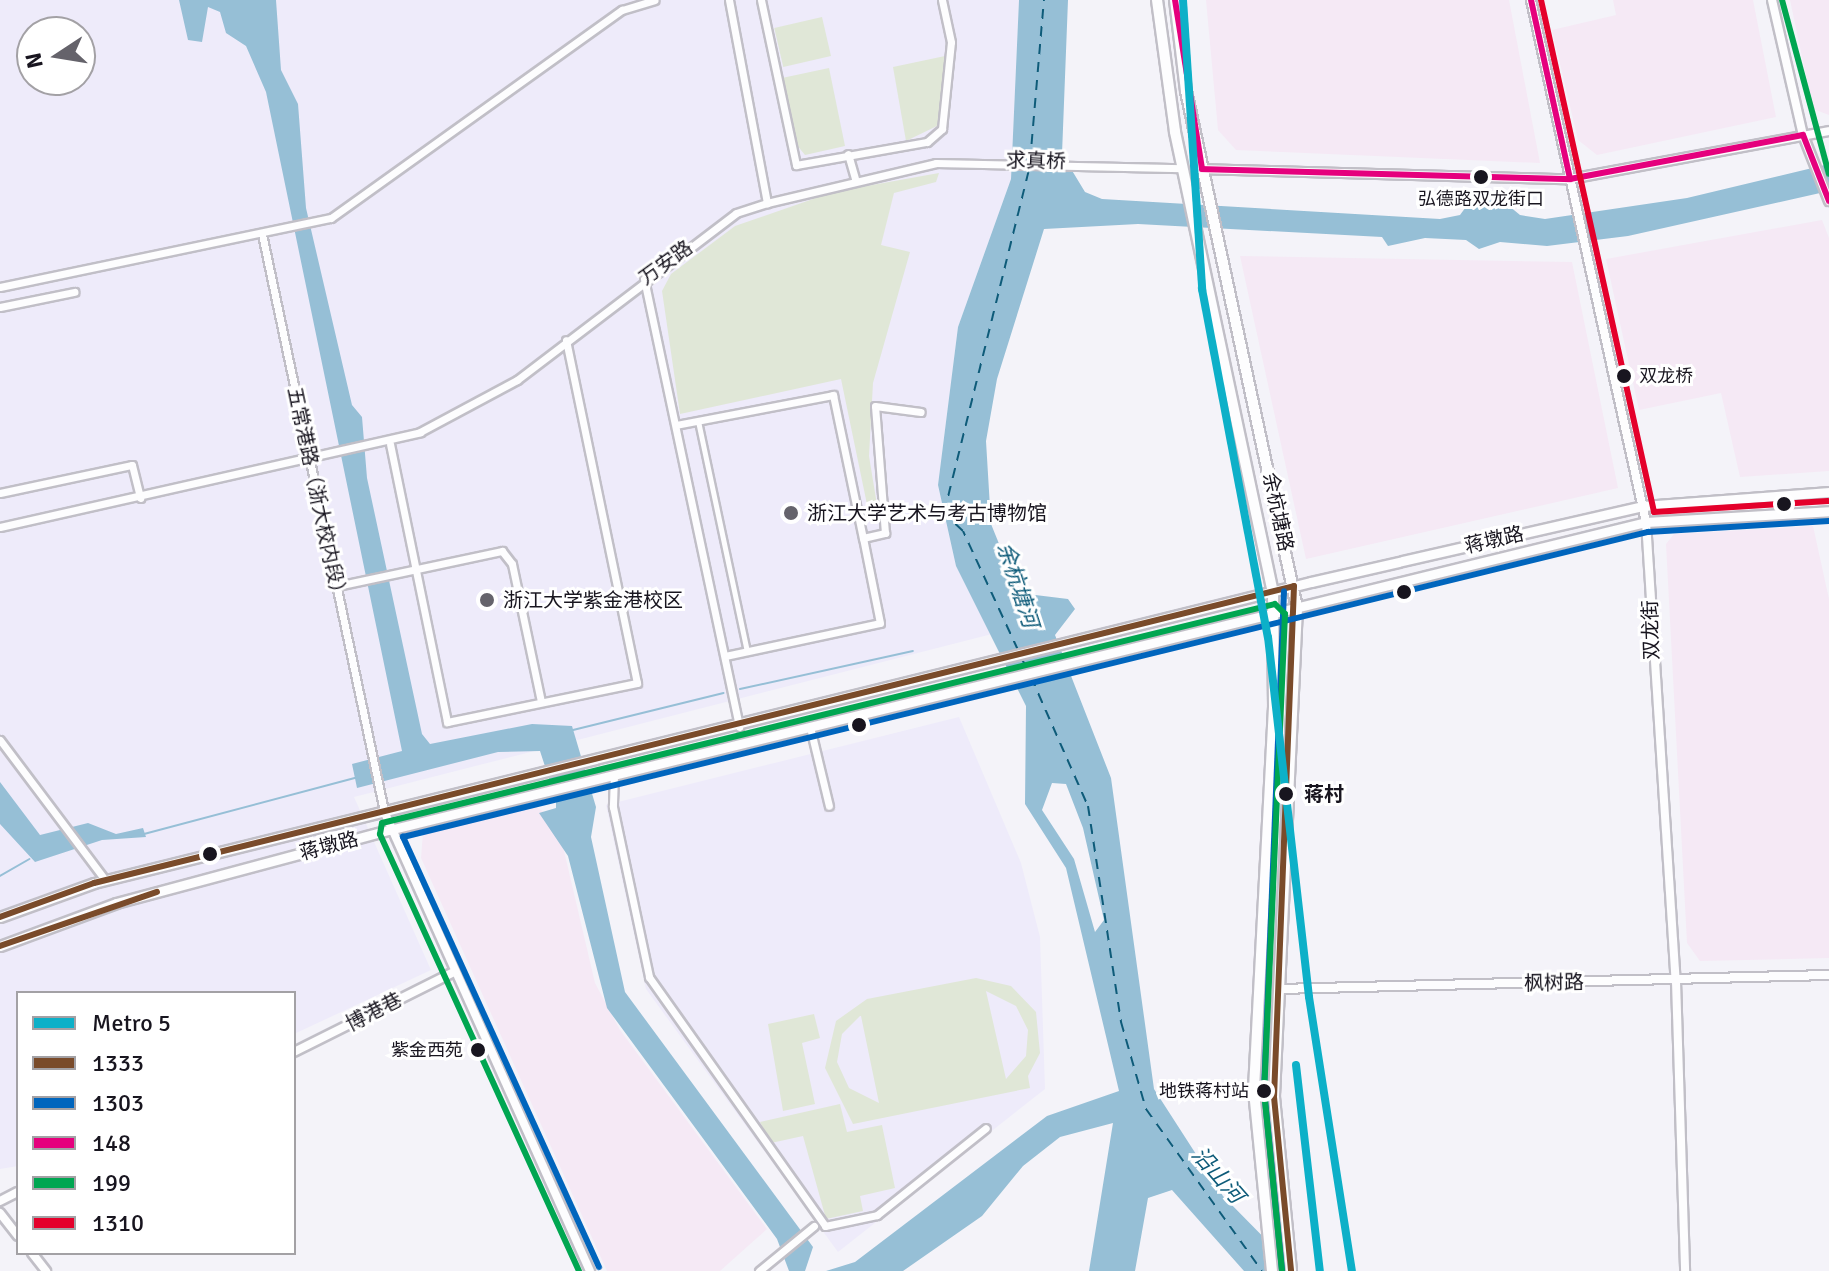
<!DOCTYPE html>
<meta charset="utf-8">
<style>
body{margin:0}
#map{position:relative;width:1829px;height:1271px;overflow:hidden;background:#f4f3f9;font-family:Signika,"Noto Sans SC",sans-serif}
div>[style]{position:absolute}
[style*='--x']{left:calc(var(--x)*1px);top:calc(var(--y)*1px);width:calc(var(--w)*1px);rotate:calc(var(--a)*1deg)}
.commercial>*{inset:0;background:#f5e9f5}
.built>*{inset:0;background:#eeebfa}
.green>*{inset:0;background:#e0e7d7;transform-origin:0 0}
.water>*{inset:0;background:#96bfd6}
.stream>*{height:2px;margin:-1px;padding:0 1px;transform-origin:1px;border-radius:1px;background:#96bfd6}
.ferry>*{height:2px;margin-top:-1px;transform-origin:0;background:repeating-linear-gradient(90deg,#0e5b79 0 10px,transparent 0 18px)}
.roads{filter:drop-shadow(2px 0 #c1bfc7) drop-shadow(-2px 0 #c1bfc7) drop-shadow(0 2px #c1bfc7) drop-shadow(0 -2px #c1bfc7)}
.pedestrian>*{height:5px;margin:-2.5px;padding:0 2.5px;transform-origin:2.5px;border-radius:2.5px;background:#fdfdfe}
.minor>*{height:7px;margin:-3.5px;padding:0 3.5px;transform-origin:3.5px;border-radius:3.5px;background:#fdfdfe}
.tertiary>*{height:8px;margin:-4px;padding:0 4px;transform-origin:4px;border-radius:4px;background:#fdfdfe}
.secondary>*{height:9px;margin:-4.5px;padding:0 4.5px;transform-origin:4.5px;border-radius:4.5px;background:#fdfdfe}
.primary>*{height:10px;margin:-5px;padding:0 5px;transform-origin:5px;border-radius:5px;background:#fdfdfe}
.bus-1>*{height:6px;margin:-3px;padding:0 3px;transform-origin:3px;border-radius:3px;background:#7a4b2a}
.bus-2>*{height:6px;margin:-3px;padding:0 3px;transform-origin:3px;border-radius:3px;background:#0065bd}
.bus-3>*{height:6px;margin:-3px;padding:0 3px;transform-origin:3px;border-radius:3px;background:#e5007d}
.bus-4>*{height:6px;margin:-3px;padding:0 3px;transform-origin:3px;border-radius:3px;background:#00a651}
.bus-5>*{height:6px;margin:-3px;padding:0 3px;transform-origin:3px;border-radius:3px;background:#e4002b}
.metro-1>*{height:8px;margin:-4px;padding:0 4px;transform-origin:4px;border-radius:4px;background:#0db0c8}
.dots>*{width:22px;height:22px;translate:-50% -50%;box-sizing:border-box;border:4px solid #fff;border-radius:50%}
span{translate:-50% -50%;white-space:nowrap;text-align:center;line-height:1.15;-webkit-text-stroke:6px #fff;paint-order:stroke}
.bus-label{font-size:18px;color:#18151f}
.left{translate:0 -50%;text-align:left}
.right{translate:-100% -50%;text-align:right}
.street-label{font-size:20px;color:#18151f}
.poi-label{font-size:20px;color:#18151f}
.stop-label{font-size:20px;color:#18151f;font-weight:700}
.water-label{font-size:22px;color:#0e5b79;font-style:italic}
.legend{position:absolute;left:16px;top:991px;width:280px;height:264px;box-sizing:border-box;background:#fff;border:2px solid #a3a1a5;margin:0;padding:10px 14px;list-style:none;font-size:24px;color:#18151f}
.legend li{display:flex;align-items:center;gap:16px;height:40px}
.legend b{width:40px;border:2px solid #a3a1a5}
.north{position:absolute;left:16px;top:16px;width:80px;height:80px;box-sizing:border-box;background:#fff;border:2px solid #a3a1a5;border-radius:50%;rotate:258deg;font-size:22px;font-weight:700;line-height:32px;text-align:center;color:#18151f}
.north::after{content:'';display:block;margin:auto;width:28px;height:36px;background:#65636b;clip-path:polygon(50% 0,100% 100%,50% 72%,0 100%)}
</style>
<div id="map">
<div class="commercial">
<i style="clip-path:polygon(1206px 0,1509px 0,1540px 163px,1236px 150px,1218px 130px)"></i>
<i style="clip-path:polygon(1613px 0,1753px 0,1776px 117px,1597px 155px,1578px 140px,1552px 30px,1616px 15px)"></i>
<i style="clip-path:polygon(1790px 0,1829px 0,1829px 115px,1813px 109px)"></i>
<i style="clip-path:polygon(1822px 220px,1829px 238px,1829px 471px,1740px 477px,1721px 393px,1639px 410px,1606px 259px)"></i>
<i style="clip-path:polygon(1240px 256px,1572px 262px,1618px 488px,1306px 559px)"></i>
<i style="clip-path:polygon(1813px 526px,1829px 599px,1829px 958px,1700px 961px,1687px 943px,1666px 544px,1674px 534px)"></i>
<i style="clip-path:polygon(535px 806px,557px 821px,595px 983px,620px 1030px,767px 1229px,720px 1271px,607px 1271px,421px 858px,423px 833px)"></i>
</div>
<div class="built">
<i style="clip-path:polygon(evenodd,0 0,1019px 0,1011px 179px,958px 327px,938px 485px,956px 566px,992px 634px,354px 797px,431px 970px,294px 1034px,294px 993px,18px 993px,18px 1166px,0 1169px,0 0,32px 32px,80px 32px,80px 80px,32px 80px,32px 32px)"></i>
<i style="clip-path:polygon(959px 717px,1021px 863px,1040px 937px,1045px 1089px,838px 1252px,646px 989px,606px 805px)"></i>
</div>
<div class="green">
<i style="left:822px;top:17px;width:40px;height:49px;rotate:77deg"></i>
<i style="clip-path:polygon(945px 56px,939px 125px,906px 141px,893px 67px)"></i>
<i style="clip-path:polygon(829px 68px,845px 146px,805px 155px,796px 144px,782px 78px)"></i>
<i style="clip-path:polygon(939px 173px,936px 182px,894px 193px,881px 245px,910px 252px,873px 383px,869px 456px,878px 511px,869px 514px,841px 379px,680px 414px,662px 291px,671px 274px,735px 226px,833px 192px)"></i>
<i style="clip-path:polygon(evenodd,976px 978px,1011px 986px,1036px 1012px,1040px 1053px,1028px 1076px,1030px 1088px,853px 1124px,825px 1068px,836px 1021px,867px 999px,976px 978px,986px 991px,1016px 1006px,1028px 1030px,1026px 1056px,1006px 1079px,986px 991px,976px 978px,860px 1016px,861px 1016px,879px 1103px,849px 1088px,837px 1062px,842px 1034px,860px 1016px)"></i>
<i style="clip-path:polygon(814px 1014px,820px 1038px,802px 1043px,815px 1104px,783px 1111px,768px 1024px)"></i>
<i style="clip-path:polygon(840px 1104px,847px 1132px,882px 1125px,895px 1188px,860px 1196px,863px 1211px,826px 1219px,803px 1136px,771px 1143px,760px 1122px)"></i>
</div>
<div class="water">
<i style="clip-path:polygon(179px 0,276px 0,281px 70px,298px 104px,306px 208px,352px 405px,362px 417px,367px 478px,422px 734px,430px 744px,532px 724px,572px 726px,596px 807px,591px 837px,625px 992px,813px 1247px,805px 1271px,789px 1271px,777px 1239px,607px 1008px,568px 856px,539px 813px,556px 808px,556px 800px,540px 751px,498px 752px,357px 788px,352px 764px,402px 751px,266px 92px,246px 46px,226px 33px,220px 12px,208px 7px,202px 42px,188px 40px)"></i>
<i style="clip-path:polygon(evenodd,1019px 0,1068px 0,1062px 154px,1085px 192px,1102px 199px,1440px 219px,1460px 215px,1471px 200px,1503px 201px,1520px 215px,1545px 219px,1687px 198px,1829px 164px,1829px 191px,1628px 236px,1547px 246px,1500px 242px,1479px 249px,1466px 240px,1425px 238px,1388px 246px,1382px 237px,1138px 224px,1044px 229px,997px 379px,986px 441px,991px 524px,1019px 593px,1068px 599px,1075px 609px,1055px 635px,1111px 778px,1154px 1089px,1223px 1196px,1297px 1271px,1244px 1271px,1172px 1190px,1148px 1198px,1135px 1271px,1089px 1271px,1113px 1123px,1060px 1137px,1023px 1166px,982px 1216px,903px 1271px,826px 1271px,855px 1262px,1047px 1116px,1119px 1091px,1066px 868px,1025px 804px,1026px 706px,956px 566px,938px 485px,958px 327px,1011px 179px,1019px 0,1052px 783px,1066px 784px,1083px 828px,1104px 920px,1095px 932px,1074px 859px,1042px 810px,1052px 783px)"></i>
<i style="clip-path:polygon(0 782px,40px 835px,88px 823px,116px 834px,143px 828px,146px 837px,102px 840px,35px 862px,0 824px)"></i>
</div>
<div class="stream">
<i style="--x:740;--y:689;--w:177;--a:-12.4"></i>
<i style="--x:573;--y:730;--w:155;--a:-13.8"></i>
<i style="--x:144;--y:834;--w:218;--a:-14.9"></i>
<i style="--x:0;--y:876;--w:34;--a:-30"></i>
</div>
<div class="ferry">
<i style="--x:1030;--y:162;--w:163;--a:-85.1"></i>
<i style="--x:1018;--y:650;--w:131;--a:-114.8"></i>
<i style="--x:963;--y:531;--w:26;--a:-137"></i>
<i style="--x:944;--y:513;--w:354;--a:-76.1"></i>
<i style="--x:1020;--y:656;--w:14;--a:60"></i>
<i style="--x:1031;--y:677;--w:141;--a:66.2"></i>
<i style="--x:1088;--y:806;--w:219;--a:81.3"></i>
<i style="--x:1121;--y:1022;--w:91;--a:74"></i>
<i style="--x:1146;--y:1109;--w:199;--a:54.4"></i>
</div>
<div class="roads">
<div class="pedestrian">
<i style="--x:698;--y:421;--w:235;--a:78"></i>
</div>
<div class="minor">
<i style="--x:729;--y:0;--w:207;--a:79.4"></i>
<i style="--x:761;--y:0;--w:169;--a:78"></i>
<i style="--x:796;--y:165;--w:133;--a:-10"></i>
<i style="--x:927;--y:142;--w:20;--a:-41"></i>
<i style="--x:942;--y:129;--w:87;--a:-84.1"></i>
<i style="--x:951;--y:42;--w:43;--a:-102.1"></i>
<i style="--x:848;--y:154;--w:26;--a:74"></i>
<i style="--x:262;--y:234;--w:590;--a:78.06"></i>
<i style="--x:644;--y:279;--w:458;--a:78"></i>
<i style="--x:0;--y:287;--w:338;--a:-11.8"></i>
<i style="--x:331;--y:218;--w:358;--a:-35.6"></i>
<i style="--x:622;--y:10;--w:34;--a:-17"></i>
<i style="--x:0;--y:307;--w:76;--a:-11.5"></i>
<i style="--x:676;--y:425;--w:160;--a:-10.8"></i>
<i style="--x:833;--y:395;--w:146;--a:78.2"></i>
<i style="--x:390;--y:444;--w:284;--a:78.4"></i>
<i style="--x:447;--y:722;--w:194;--a:-11.6"></i>
<i style="--x:637;--y:683;--w:350;--a:-101.7"></i>
<i style="--x:0;--y:493;--w:135;--a:-12"></i>
<i style="--x:132;--y:465;--w:34;--a:76"></i>
<i style="--x:0;--y:527;--w:431;--a:-12.7"></i>
<i style="--x:420;--y:432;--w:110;--a:-28.2"></i>
<i style="--x:517;--y:380;--w:275;--a:-37.3"></i>
<i style="--x:736;--y:213;--w:33;--a:-18"></i>
<i style="--x:767;--y:203;--w:174;--a:-13.3"></i>
<i style="--x:936;--y:163;--w:247;--a:1.2"></i>
<i style="--x:337;--y:586;--w:169;--a:-12"></i>
<i style="--x:502;--y:551;--w:16;--a:52"></i>
<i style="--x:512;--y:564;--w:141;--a:78.1"></i>
<i style="--x:725;--y:656;--w:158;--a:-12"></i>
<i style="--x:880;--y:623;--w:87;--a:-101.3"></i>
<i style="--x:863;--y:538;--w:23;--a:-13"></i>
<i style="--x:885;--y:533;--w:127;--a:-94.5"></i>
<i style="--x:875;--y:406;--w:46;--a:7.4"></i>
<i style="--x:810;--y:727;--w:81;--a:76.5"></i>
<i style="--x:0;--y:740;--w:175;--a:53.1"></i>
<i style="--x:614;--y:775;--w:32;--a:92"></i>
<i style="--x:613;--y:807;--w:174;--a:78"></i>
<i style="--x:649;--y:977;--w:305;--a:54.7"></i>
<i style="--x:825;--y:1226;--w:53;--a:-11.9"></i>
<i style="--x:877;--y:1215;--w:139;--a:-38.6"></i>
<i style="--x:759;--y:1271;--w:71;--a:-39.3"></i>
</div>
<div class="tertiary">
<i style="--x:1531;--y:0;--w:535;--a:77.58"></i>
<i style="--x:1646;--y:522;--w:460;--a:86.3"></i>
<i style="--x:1676;--y:981;--w:290;--a:88.2"></i>
<i style="--x:1772;--y:0;--w:139;--a:77.1"></i>
<i style="--x:1803;--y:135;--w:71;--a:68.5"></i>
<i style="--x:1202;--y:169;--w:368;--a:1.6"></i>
<i style="--x:1570;--y:179;--w:263;--a:-10.5"></i>
<i style="--x:384;--y:811;--w:504;--a:65.88"></i>
<i style="--x:1279;--y:989;--w:550;--a:-1.46"></i>
<i style="--x:294;--y:1052;--w:179;--a:-26.6"></i>
<i style="--x:0;--y:1201;--w:20;--a:-27"></i>
<i style="--x:0;--y:1213;--w:29;--a:52"></i>
<i style="--x:32;--y:1253;--w:23;--a:52"></i>
</div>
<div class="secondary">
<i style="--x:0;--y:917;--w:100;--a:-19.9"></i>
<i style="--x:94;--y:883;--w:1254;--a:-13.89"></i>
<i style="--x:1311;--y:582;--w:341;--a:-12.9"></i>
<i style="--x:1643;--y:506;--w:187;--a:-4.3"></i>
<i style="--x:0;--y:946;--w:124;--a:-20.3"></i>
<i style="--x:116;--y:903;--w:283;--a:-15"></i>
<i style="--x:389;--y:830;--w:1294;--a:-13.77"></i>
<i style="--x:1646;--y:522;--w:183;--a:-3.4"></i>
</div>
<div class="primary">
<i style="--x:1157;--y:0;--w:133;--a:82.2"></i>
<i style="--x:1175;--y:132;--w:470;--a:78"></i>
<i style="--x:1273;--y:592;--w:115;--a:89.5"></i>
<i style="--x:1274;--y:707;--w:385;--a:93"></i>
<i style="--x:1254;--y:1091;--w:181;--a:84.3"></i>
<i style="--x:1175;--y:0;--w:92;--a:83.1"></i>
<i style="--x:1186;--y:91;--w:529;--a:77.88"></i>
<i style="--x:1297;--y:608;--w:490;--a:92.7"></i>
<i style="--x:1274;--y:1097;--w:175;--a:84.4"></i>
</div>
</div>
<div class="bus-1">
<i style="--x:0;--y:917;--w:100;--a:-19.9"></i>
<i style="--x:94;--y:883;--w:1236;--a:-13.9"></i>
<i style="--x:1294;--y:586;--w:511;--a:92.24"></i>
<i style="--x:1274;--y:1097;--w:175;--a:84.4"></i>
<i style="--x:0;--y:946;--w:166;--a:-19"></i>
</div>
<div class="bus-2">
<i style="--x:599;--y:1267;--w:473;--a:-114.5"></i>
<i style="--x:403;--y:837;--w:1282;--a:-13.77"></i>
<i style="--x:1648;--y:532;--w:181;--a:-3.5"></i>
<i style="--x:1282;--y:1270;--w:180;--a:-95.7"></i>
<i style="--x:1264;--y:1091;--w:500;--a:-87.71"></i>
</div>
<div class="bus-3">
<i style="--x:1175;--y:0;--w:171;--a:80.9"></i>
<i style="--x:1531;--y:0;--w:183;--a:77.7"></i>
<i style="--x:1803;--y:135;--w:71;--a:68.5"></i>
<i style="--x:1202;--y:169;--w:368;--a:1.6"></i>
<i style="--x:1570;--y:179;--w:237;--a:-10.7"></i>
</div>
<div class="bus-4">
<i style="--x:1782;--y:0;--w:180;--a:74.9"></i>
<i style="--x:579;--y:1271;--w:480;--a:-114.5"></i>
<i style="--x:380;--y:834;--w:11;--a:-80"></i>
<i style="--x:382;--y:823;--w:919;--a:-13.78"></i>
<i style="--x:1275;--y:604;--w:14;--a:45"></i>
<i style="--x:1285;--y:614;--w:477;--a:92.5"></i>
<i style="--x:1264;--y:1091;--w:180;--a:84.3"></i>
</div>
<div class="bus-5">
<i style="--x:1541;--y:0;--w:524;--a:77.55"></i>
<i style="--x:1654;--y:512;--w:174;--a:-3.6"></i>
</div>
<div class="metro-1">
<i style="--x:1183;--y:0;--w:290;--a:86.2"></i>
<i style="--x:1202;--y:289;--w:354;--a:79.3"></i>
<i style="--x:1268;--y:637;--w:362;--a:83.5"></i>
<i style="--x:1309;--y:997;--w:277;--a:81.1"></i>
<i style="--x:1296;--y:1065;--w:207;--a:83.4"></i>
</div>
<div class="dots">
<i style="left:1481px;top:177px;background:#18151f"></i>
<i style="left:1624px;top:376px;background:#18151f"></i>
<i style="left:1784px;top:504px;background:#18151f"></i>
<i style="left:791px;top:513px;background:#65636b"></i>
<i style="left:1404px;top:592px;background:#18151f"></i>
<i style="left:487px;top:600px;background:#65636b"></i>
<i style="left:859px;top:725px;background:#18151f"></i>
<i style="left:1286px;top:794px;background:#18151f"></i>
<i style="left:210px;top:854px;background:#18151f"></i>
<i style="left:478px;top:1050px;background:#18151f"></i>
<i style="left:1264px;top:1091px;background:#18151f"></i>
</div>
<div class="bus-label">
<span style="left:1481px;top:199px">弘德路双龙街口</span>
<span class="left" style="left:1639px;top:376px">双龙桥</span>
<span class="right" style="left:463px;top:1050px">紫金西苑</span>
<span class="right" style="left:1249px;top:1091px">地铁蒋村站</span>
</div>
<div class="street-label">
<span style="left:1036px;top:161px;rotate:2deg">求真桥</span>
<span style="left:666px;top:263px;rotate:-36deg">万安路</span>
<span style="left:317px;top:495px;rotate:78deg">五常港路（浙大校内段）</span>
<span style="left:1278px;top:512px;rotate:78deg">余杭塘路</span>
<span style="left:1494px;top:540px;rotate:-13deg">蒋墩路</span>
<span style="left:1651px;top:630px;rotate:-92deg">双龙街</span>
<span style="left:329px;top:846px;rotate:-15deg">蒋墩路</span>
<span style="left:1554px;top:983px;rotate:-1deg">枫树路</span>
<span style="left:374px;top:1012px;rotate:-27deg">博港巷</span>
</div>
<div class="poi-label">
<span class="left" style="left:807px;top:513px">浙江大学艺术与考古博物馆</span>
<span class="left" style="left:503px;top:600px">浙江大学紫金港校区</span>
</div>
<div class="stop-label">
<span class="left" style="left:1304px;top:794px">蒋村</span>
</div>
<div class="water-label">
<span style="left:1018px;top:585px;rotate:72deg">余杭塘河</span>
<span style="left:1218px;top:1175px;rotate:49deg">沿山河</span>
</div>
<ul class="legend">
<li><b style="height:10px;background:#0db0c8"></b>Metro 5</li>
<li><b style="height:10px;background:#7a4b2a"></b>1333</li>
<li><b style="height:10px;background:#0065bd"></b>1303</li>
<li><b style="height:10px;background:#e5007d"></b>148</li>
<li><b style="height:10px;background:#00a651"></b>199</li>
<li><b style="height:10px;background:#e4002b"></b>1310</li>
</ul>
<div class="north">N</div>
</div>
